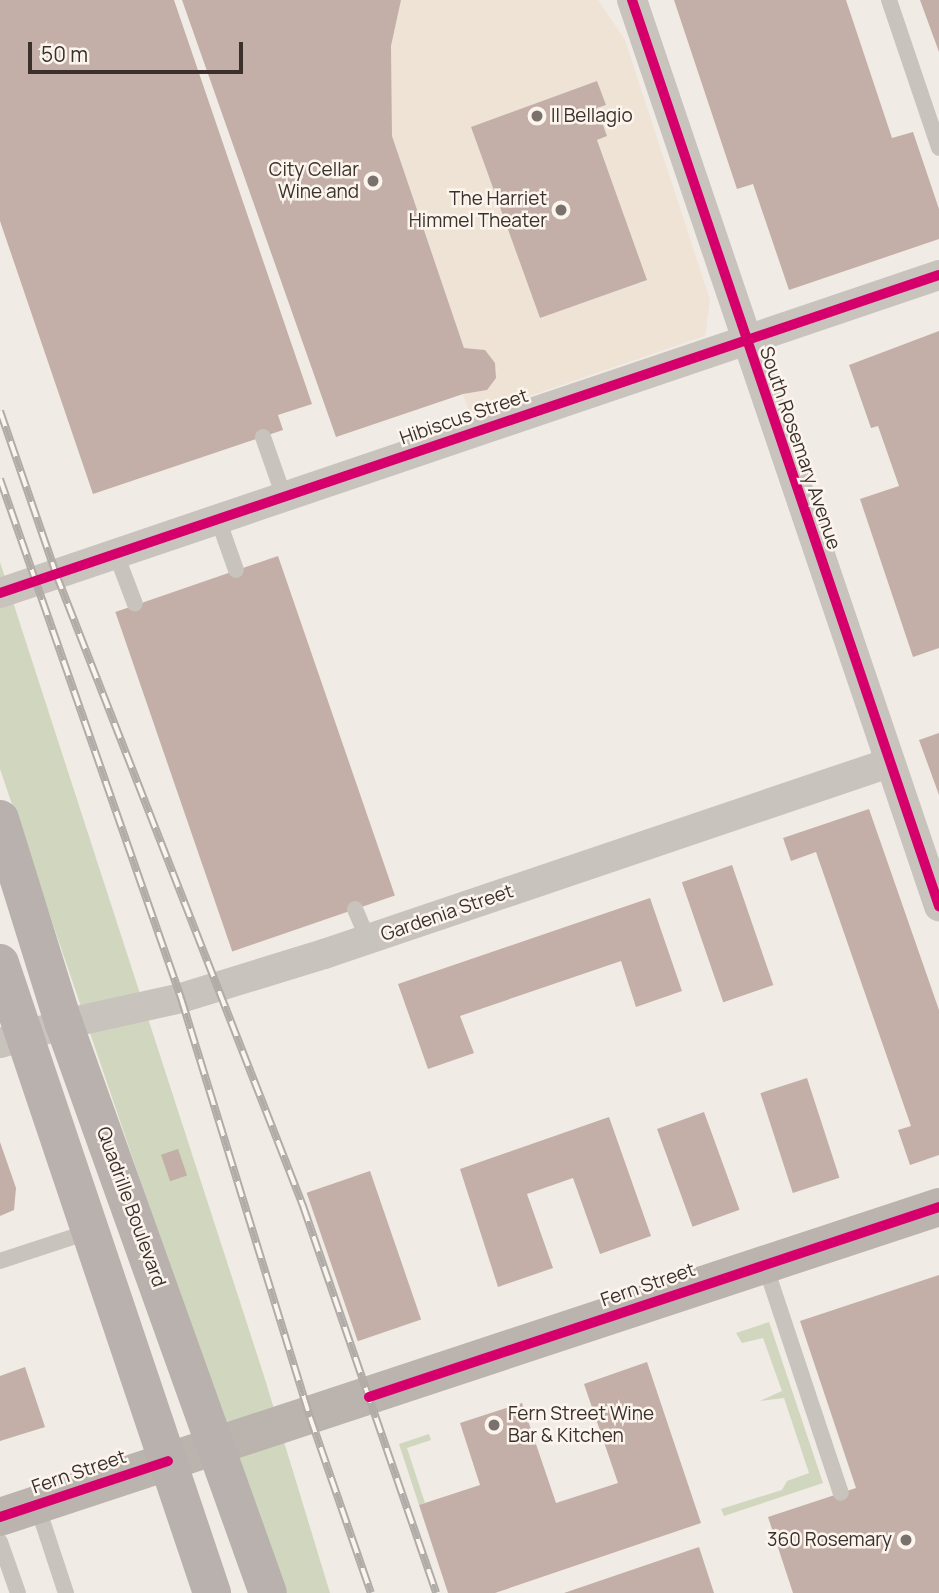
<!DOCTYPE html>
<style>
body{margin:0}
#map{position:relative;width:939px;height:1593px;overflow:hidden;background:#f0ebe5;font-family:Manrope,sans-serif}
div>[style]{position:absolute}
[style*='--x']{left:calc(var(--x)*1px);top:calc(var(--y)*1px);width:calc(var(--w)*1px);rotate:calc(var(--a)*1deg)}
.green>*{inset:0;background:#d1d6bf}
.plaza>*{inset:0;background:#eee3d5}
.building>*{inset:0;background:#c3afa7;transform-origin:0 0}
.lane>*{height:16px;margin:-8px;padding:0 8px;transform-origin:8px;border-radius:8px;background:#c9c3be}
.street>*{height:30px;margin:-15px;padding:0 15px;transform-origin:15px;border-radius:15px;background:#c9c3be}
.secondary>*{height:38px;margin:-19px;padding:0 19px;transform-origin:19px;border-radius:19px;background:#bab3ae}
.primary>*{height:38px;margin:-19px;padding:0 19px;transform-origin:19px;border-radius:19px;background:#b8b1ad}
.rail>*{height:8px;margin-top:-4px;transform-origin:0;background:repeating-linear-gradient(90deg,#fbf5ee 0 16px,#b1aca8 0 32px);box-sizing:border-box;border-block:2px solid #b1aca8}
.cycleway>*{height:10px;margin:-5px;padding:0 5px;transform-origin:5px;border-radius:5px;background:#d6006c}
.dots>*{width:19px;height:19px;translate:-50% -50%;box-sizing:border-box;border:4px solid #fbf5ee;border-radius:50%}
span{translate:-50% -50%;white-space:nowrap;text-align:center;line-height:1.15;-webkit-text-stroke:5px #fbf5ee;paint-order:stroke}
.poi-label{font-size:19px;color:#3b302b}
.left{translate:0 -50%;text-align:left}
.right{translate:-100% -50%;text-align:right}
.street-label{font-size:19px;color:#3b302b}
.scale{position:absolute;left:28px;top:42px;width:215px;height:32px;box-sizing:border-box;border:4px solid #3b302b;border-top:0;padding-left:9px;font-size:21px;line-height:24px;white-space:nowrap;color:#3b302b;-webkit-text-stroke:5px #fbf5ee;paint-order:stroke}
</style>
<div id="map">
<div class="green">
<i style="clip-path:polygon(0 562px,264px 1376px,330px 1593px,281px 1593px,0 769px)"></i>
<i style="clip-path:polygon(769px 1322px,823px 1483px,724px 1516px,721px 1509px,782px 1490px,787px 1481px,809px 1473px,784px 1398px,760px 1401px,782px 1391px,763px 1338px,742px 1343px,736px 1333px)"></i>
<i style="clip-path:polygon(429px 1434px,431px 1440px,407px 1448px,425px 1503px,419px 1505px,399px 1444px)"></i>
</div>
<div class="plaza">
<i style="clip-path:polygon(evenodd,401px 0,598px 0,625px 40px,710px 300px,705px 336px,471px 416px,463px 394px,487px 390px,497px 370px,485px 350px,464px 348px,392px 136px,391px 46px,401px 0,597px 81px,605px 105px,597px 108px,607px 136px,597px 140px,647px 280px,540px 318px,471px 127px,597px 81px)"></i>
</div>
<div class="building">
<i style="clip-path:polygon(0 0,174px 0,312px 404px,278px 415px,283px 430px,93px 494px,0 221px)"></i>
<i style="clip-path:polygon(182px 0,401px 0,391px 46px,392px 136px,464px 348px,485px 350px,495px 363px,496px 378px,487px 390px,463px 394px,336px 437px)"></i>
<i style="clip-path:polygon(674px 0,846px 0,892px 138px,913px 132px,939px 209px,939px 239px,789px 290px,753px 184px,737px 189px)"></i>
<i style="clip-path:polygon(920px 0,939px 0,939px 52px)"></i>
<i style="clip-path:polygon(597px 81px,606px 105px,597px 108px,607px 136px,597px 140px,647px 280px,540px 318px,471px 127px)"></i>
<i style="clip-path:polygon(939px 331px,939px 648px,913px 657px,860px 499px,899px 486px,878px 426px,871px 428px,849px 365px)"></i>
<i style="left:278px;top:556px;width:359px;height:172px;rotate:71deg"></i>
<i style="clip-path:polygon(939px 733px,939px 795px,919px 740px)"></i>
<i style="clip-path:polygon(869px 809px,939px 1010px,939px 1155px,910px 1165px,898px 1130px,911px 1126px,816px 852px,791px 861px,783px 838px)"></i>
<i style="left:732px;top:865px;width:127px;height:53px;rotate:71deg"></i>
<i style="clip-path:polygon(650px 898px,682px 991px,636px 1007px,621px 961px,460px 1016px,474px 1053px,428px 1069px,398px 984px)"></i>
<i style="left:807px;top:1078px;width:105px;height:49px;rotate:72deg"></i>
<i style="left:704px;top:1112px;width:104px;height:50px;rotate:70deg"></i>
<i style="clip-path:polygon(609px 1117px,651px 1236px,600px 1254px,573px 1178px,527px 1194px,553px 1268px,498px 1287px,460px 1169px)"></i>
<i style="clip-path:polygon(0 1142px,16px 1188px,14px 1210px,0 1216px)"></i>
<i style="left:178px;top:1149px;width:28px;height:18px;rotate:71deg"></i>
<i style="left:370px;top:1171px;width:157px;height:67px;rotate:71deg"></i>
<i style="clip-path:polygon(939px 1275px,939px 1593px,793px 1593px,768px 1517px,856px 1488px,800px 1321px)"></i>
<i style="clip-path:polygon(647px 1362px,701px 1523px,495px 1593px,448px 1593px,419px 1505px,480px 1485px,460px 1423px,522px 1403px,556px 1503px,618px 1483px,584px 1384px)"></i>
<i style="clip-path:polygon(25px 1367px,45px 1427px,0 1441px,0 1376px)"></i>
<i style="clip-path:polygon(699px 1547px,714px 1593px,564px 1593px)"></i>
</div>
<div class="lane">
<i style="--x:889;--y:0;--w:156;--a:71.3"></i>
<i style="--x:263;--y:437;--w:64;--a:70.7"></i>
<i style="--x:218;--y:519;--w:54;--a:70.6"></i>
<i style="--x:116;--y:554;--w:53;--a:69.2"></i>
<i style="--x:355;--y:909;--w:33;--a:67"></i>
<i style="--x:0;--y:1261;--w:96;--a:-18.2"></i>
<i style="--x:765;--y:1265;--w:240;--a:71.6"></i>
<i style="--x:37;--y:1505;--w:93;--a:71.8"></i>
<i style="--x:0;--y:1542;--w:54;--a:70.6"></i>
</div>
<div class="street">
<i style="--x:632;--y:0;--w:957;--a:71.28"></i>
<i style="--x:0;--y:593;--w:991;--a:-18.71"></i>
<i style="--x:0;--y:1043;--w:67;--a:-16.5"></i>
<i style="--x:64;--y:1024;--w:120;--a:-12.5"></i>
<i style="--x:181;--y:998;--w:150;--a:-17.1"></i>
<i style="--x:324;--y:954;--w:596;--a:-18.68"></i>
</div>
<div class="secondary">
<i style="--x:0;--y:1517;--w:989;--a:-18.27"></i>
</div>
<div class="primary">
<i style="--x:0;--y:819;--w:215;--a:72.7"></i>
<i style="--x:64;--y:1024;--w:604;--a:70.28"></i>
<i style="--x:0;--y:963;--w:665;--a:71.4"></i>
</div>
<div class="rail">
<i style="--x:0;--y:411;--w:172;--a:71"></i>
<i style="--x:56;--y:574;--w:679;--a:68.65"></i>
<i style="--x:303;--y:1206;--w:409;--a:71"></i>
<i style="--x:0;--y:479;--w:550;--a:70.77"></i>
<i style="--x:181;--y:998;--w:438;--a:72.9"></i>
<i style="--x:310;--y:1417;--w:186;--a:70.9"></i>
</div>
<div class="cycleway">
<i style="--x:632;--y:0;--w:957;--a:71.28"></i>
<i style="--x:0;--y:593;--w:991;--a:-18.71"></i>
<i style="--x:369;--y:1397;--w:601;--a:-18.43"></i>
<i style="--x:0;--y:1517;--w:177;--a:-18.4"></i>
</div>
<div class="dots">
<i style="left:537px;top:116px;background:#7a716c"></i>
<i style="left:373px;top:181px;background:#7a716c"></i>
<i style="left:561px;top:210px;background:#7a716c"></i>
<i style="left:494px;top:1425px;background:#7a716c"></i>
<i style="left:906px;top:1540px;background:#7a716c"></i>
</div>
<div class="poi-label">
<span class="left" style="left:551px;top:116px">Il Bellagio</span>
<span class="right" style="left:359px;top:181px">City Cellar<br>Wine and</span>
<span class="right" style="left:547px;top:210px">The Harriet<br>Himmel Theater</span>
<span class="left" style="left:508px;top:1425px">Fern Street Wine<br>Bar &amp; Kitchen</span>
<span class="right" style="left:892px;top:1540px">360 Rosemary</span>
</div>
<div class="street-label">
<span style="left:464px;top:417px;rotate:-19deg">Hibiscus Street</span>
<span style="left:800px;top:448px;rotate:71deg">South Rosemary Avenue</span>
<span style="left:447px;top:913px;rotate:-19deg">Gardenia Street</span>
<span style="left:131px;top:1207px;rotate:70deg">Quadrille Boulevard</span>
<span style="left:648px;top:1285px;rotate:-19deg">Fern Street</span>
<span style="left:79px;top:1472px;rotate:-19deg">Fern Street</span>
</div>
<div class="scale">50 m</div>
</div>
